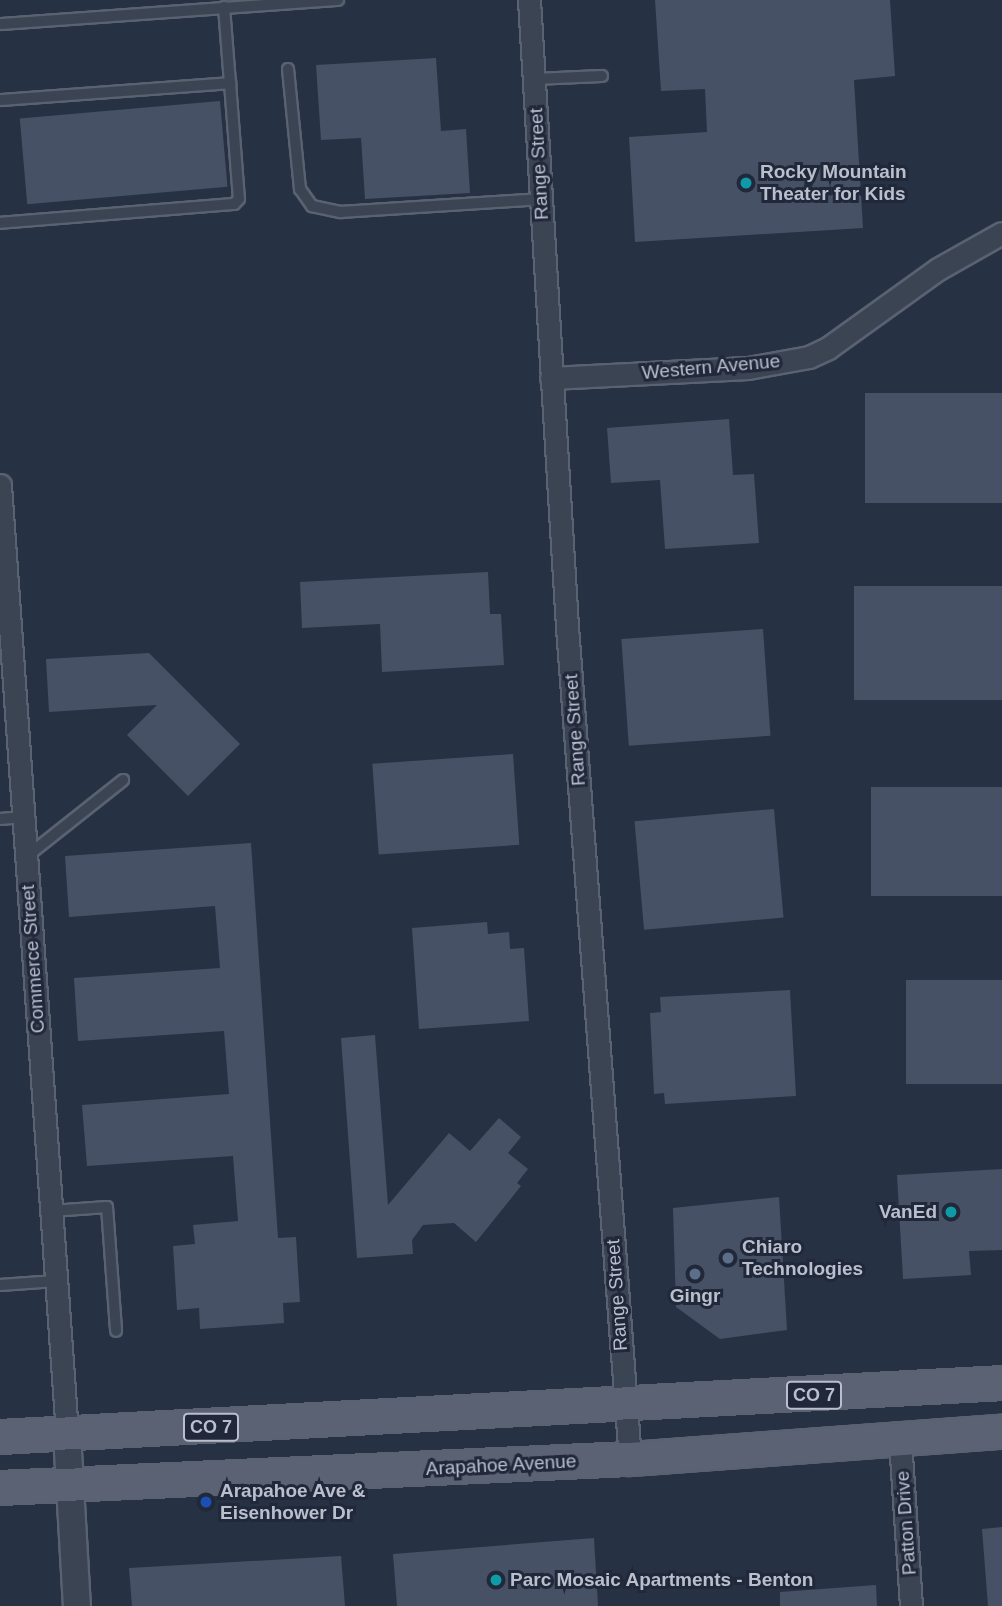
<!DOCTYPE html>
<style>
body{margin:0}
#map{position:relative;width:1002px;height:1606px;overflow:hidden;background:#273144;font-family:Arial,sans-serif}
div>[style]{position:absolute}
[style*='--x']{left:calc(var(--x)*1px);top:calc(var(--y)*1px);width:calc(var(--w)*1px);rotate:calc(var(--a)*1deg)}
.building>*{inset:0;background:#465166;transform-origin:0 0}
.roads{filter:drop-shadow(2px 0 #5a6171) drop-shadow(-2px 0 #5a6171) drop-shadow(0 2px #5a6171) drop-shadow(0 -2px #5a6171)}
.service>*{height:10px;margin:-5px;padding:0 5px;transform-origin:5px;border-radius:5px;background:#3b4453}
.minor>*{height:21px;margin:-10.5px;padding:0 10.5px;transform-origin:10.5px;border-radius:10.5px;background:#3b4453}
.tertiary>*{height:26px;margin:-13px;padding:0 13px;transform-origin:13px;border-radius:13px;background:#3b4453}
.primary>*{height:32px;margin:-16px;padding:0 16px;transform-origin:16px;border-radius:16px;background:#5a6273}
.dots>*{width:19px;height:19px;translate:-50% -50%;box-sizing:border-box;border:4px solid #202839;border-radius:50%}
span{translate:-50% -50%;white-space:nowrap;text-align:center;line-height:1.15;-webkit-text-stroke:6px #202839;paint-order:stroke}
.shield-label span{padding:2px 5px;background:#202839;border:2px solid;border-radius:5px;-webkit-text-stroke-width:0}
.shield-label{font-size:18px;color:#b9bfcd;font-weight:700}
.street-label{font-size:19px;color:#b9bfcd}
.poi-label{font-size:19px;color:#b9bfcd;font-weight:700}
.left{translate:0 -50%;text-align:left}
.right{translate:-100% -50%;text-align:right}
</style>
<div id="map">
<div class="building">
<i style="clip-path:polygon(655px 0,890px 0,895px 76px,854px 80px,863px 228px,635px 242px,629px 137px,707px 132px,705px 89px,661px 91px)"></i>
<i style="clip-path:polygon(436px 58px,441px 131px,466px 129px,470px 193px,365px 199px,361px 138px,321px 140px,316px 65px)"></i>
<i style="left:220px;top:101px;width:86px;height:201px;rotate:85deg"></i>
<i style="left:1002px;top:393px;width:110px;height:137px;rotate:90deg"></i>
<i style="clip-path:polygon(729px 419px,733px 475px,754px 474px,759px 543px,665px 549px,660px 480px,611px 483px,607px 428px)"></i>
<i style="clip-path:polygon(488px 572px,490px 614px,501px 614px,504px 665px,382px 672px,380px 624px,302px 628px,300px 582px)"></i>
<i style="left:1002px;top:586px;width:114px;height:148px;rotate:90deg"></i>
<i style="left:763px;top:629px;width:107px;height:142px;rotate:86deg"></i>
<i style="clip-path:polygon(149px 653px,240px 744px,188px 796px,127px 735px,157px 705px,49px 712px,46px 659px)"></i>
<i style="left:513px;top:754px;width:91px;height:141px;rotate:86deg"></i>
<i style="left:1002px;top:787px;width:109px;height:131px;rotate:90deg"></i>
<i style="left:774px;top:809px;width:109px;height:140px;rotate:85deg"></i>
<i style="clip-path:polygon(251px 843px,278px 1238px,296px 1237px,300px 1302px,283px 1303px,284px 1323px,200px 1329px,199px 1308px,177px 1310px,173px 1246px,195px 1244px,193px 1225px,238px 1221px,233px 1156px,87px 1166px,82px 1105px,229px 1094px,224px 1031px,78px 1041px,74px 978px,220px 968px,215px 906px,69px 917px,65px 856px)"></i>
<i style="clip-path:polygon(487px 922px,488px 934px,509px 932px,510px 949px,524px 948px,529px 1021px,419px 1029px,412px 928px)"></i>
<i style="left:1002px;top:980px;width:104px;height:96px;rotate:90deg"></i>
<i style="clip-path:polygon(790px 990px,796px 1096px,665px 1104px,664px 1093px,654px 1094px,650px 1013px,661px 1012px,660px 997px)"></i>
<i style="clip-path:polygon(375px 1035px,388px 1205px,449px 1133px,470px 1151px,499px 1118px,521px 1137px,508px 1153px,528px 1169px,517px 1183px,521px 1186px,476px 1242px,454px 1223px,423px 1225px,412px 1240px,413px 1254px,357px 1258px,341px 1038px)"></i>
<i style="clip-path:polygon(1002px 1169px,1002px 1250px,969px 1251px,971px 1275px,903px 1279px,897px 1175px)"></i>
<i style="clip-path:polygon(779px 1197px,787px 1330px,720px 1339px,676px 1307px,673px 1208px)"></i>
<i style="clip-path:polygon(1002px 1527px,1002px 1606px,988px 1606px,982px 1529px)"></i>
<i style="clip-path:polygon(594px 1538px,598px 1606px,397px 1606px,393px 1554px)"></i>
<i style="clip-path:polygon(341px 1556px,345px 1606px,132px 1606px,129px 1568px)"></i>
<i style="clip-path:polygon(876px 1585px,877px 1606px,780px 1606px,780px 1592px)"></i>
</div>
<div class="roads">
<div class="service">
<i style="--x:224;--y:7;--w:76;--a:85.5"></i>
<i style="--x:0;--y:24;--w:339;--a:-4.1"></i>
<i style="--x:288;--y:69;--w:121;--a:84.3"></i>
<i style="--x:300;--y:189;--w:21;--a:55"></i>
<i style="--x:312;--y:206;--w:30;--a:12"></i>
<i style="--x:341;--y:212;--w:201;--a:-3.7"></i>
<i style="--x:534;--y:79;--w:68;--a:-2.5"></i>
<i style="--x:0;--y:100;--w:231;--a:-4.2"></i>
<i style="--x:230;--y:83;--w:116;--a:85.6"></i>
<i style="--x:239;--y:199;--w:7;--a:135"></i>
<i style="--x:234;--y:204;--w:235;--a:175.4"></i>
<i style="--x:0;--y:819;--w:24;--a:-5"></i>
<i style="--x:26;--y:857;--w:124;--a:-38.4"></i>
<i style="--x:51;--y:1211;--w:56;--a:-4.1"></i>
<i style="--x:107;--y:1207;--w:124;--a:85.8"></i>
<i style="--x:0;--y:1285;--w:56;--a:-4.1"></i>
</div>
<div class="minor">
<i style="--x:529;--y:0;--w:628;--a:86.53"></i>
<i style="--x:567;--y:627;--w:834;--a:85.67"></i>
<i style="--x:551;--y:378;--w:197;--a:-2.9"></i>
<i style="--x:748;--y:368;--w:62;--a:-10.2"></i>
<i style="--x:809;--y:357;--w:21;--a:-25"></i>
<i style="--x:828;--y:348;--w:135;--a:-35.7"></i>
<i style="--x:938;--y:269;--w:73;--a:-29.4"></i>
<i style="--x:0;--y:485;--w:951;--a:85.96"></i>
<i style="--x:900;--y:1440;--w:166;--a:86.2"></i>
</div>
<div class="tertiary">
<i style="--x:67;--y:1434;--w:172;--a:86.7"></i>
</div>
<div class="primary">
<i style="--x:0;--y:1437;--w:1003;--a:-3.08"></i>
<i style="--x:0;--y:1488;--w:631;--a:-2.64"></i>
<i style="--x:630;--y:1459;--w:373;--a:-4.2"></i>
</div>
</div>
<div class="dots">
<i style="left:746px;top:183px;background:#0f9aa8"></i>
<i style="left:951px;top:1212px;background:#0f9aa8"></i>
<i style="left:728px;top:1258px;background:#5c6f8a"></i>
<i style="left:695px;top:1274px;background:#5c6f8a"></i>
<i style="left:206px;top:1502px;background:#1a4fb4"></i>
<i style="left:496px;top:1580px;background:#0f9aa8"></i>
</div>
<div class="shield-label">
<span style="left:814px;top:1395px">CO 7</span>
<span style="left:211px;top:1427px">CO 7</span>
</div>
<div class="street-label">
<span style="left:539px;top:164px;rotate:-93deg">Range Street</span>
<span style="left:711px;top:367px;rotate:-5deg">Western Avenue</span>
<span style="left:575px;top:730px;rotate:-94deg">Range Street</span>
<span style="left:33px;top:959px;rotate:-94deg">Commerce Street</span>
<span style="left:617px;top:1295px;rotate:-94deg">Range Street</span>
<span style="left:501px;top:1465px;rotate:-3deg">Arapahoe Avenue</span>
<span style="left:906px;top:1523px;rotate:-94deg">Patton Drive</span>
</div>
<div class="poi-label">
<span class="left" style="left:760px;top:183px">Rocky Mountain<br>Theater for Kids</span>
<span class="right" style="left:937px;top:1212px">VanEd</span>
<span class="left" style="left:742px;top:1258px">Chiaro<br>Technologies</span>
<span style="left:695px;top:1296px">Gingr</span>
<span class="left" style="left:220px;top:1502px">Arapahoe Ave &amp;<br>Eisenhower Dr</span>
<span class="left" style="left:510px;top:1580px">Parc Mosaic Apartments - Benton</span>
</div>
</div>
